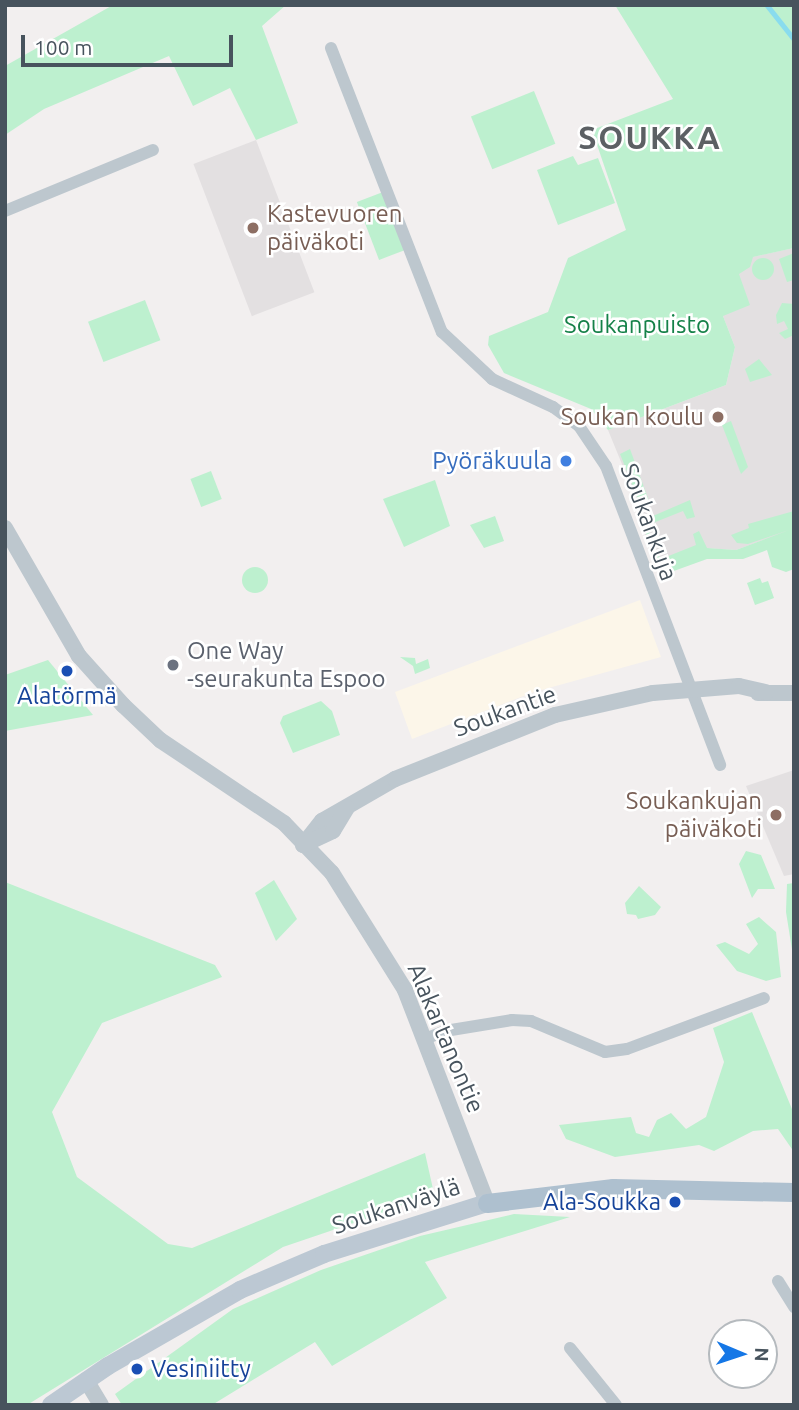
<!DOCTYPE html>
<meta charset="utf-8">
<style>
body{margin:0}
#map{position:relative;width:799px;height:1410px;overflow:hidden;background:#f2efef;font-family:Ubuntu,sans-serif}
div>[style]{position:absolute}
[style*='--x']{left:calc(var(--x)*1px);top:calc(var(--y)*1px);width:calc(var(--w)*1px);rotate:calc(var(--a)*1deg)}
.commercial>*{inset:0;background:#fcf6e9}
.education>*{inset:0;background:#e3e0e1;transform-origin:0 0}
.green>*{inset:0;background:#bdf0cf;transform-origin:0 0}
.round{border-radius:50%}
.stream>*{height:4.5px;margin:-2.25px;padding:0 2.25px;transform-origin:2.25px;border-radius:2.25px;background:#89dcee}
.minor>*{height:12px;margin:-6px;padding:0 6px;transform-origin:6px;border-radius:6px;background:#bdc7ce}
.tertiary>*{height:16px;margin:-8px;padding:0 8px;transform-origin:8px;border-radius:8px;background:#bdc7ce}
.secondary>*{height:18px;margin:-9px;padding:0 9px;transform-origin:9px;border-radius:9px;background:#bcc8d3}
.primary>*{height:19px;margin:-9.5px;padding:0 9.5px;transform-origin:9.5px;border-radius:9.5px;background:#aec0cf}
.dots>*{width:19px;height:19px;translate:-50% -50%;box-sizing:border-box;border:4px solid #fff;border-radius:50%}
span{translate:-50% -50%;white-space:nowrap;text-align:center;line-height:1.15;-webkit-text-stroke:5px #fff;paint-order:stroke}
.education-label{font-size:24px;color:#785e54}
.left{translate:0 -50%;text-align:left}
.right{translate:-100% -50%;text-align:right}
.park-label{font-size:24px;color:#158148}
.shop-label{font-size:24px;color:#366cbe}
.street-label{font-size:24px;color:#47535d}
.worship-label{font-size:24px;color:#5b616d}
.transit-label{font-size:24px;color:#164399}
.district-label{font-size:32px;color:#5c6064;font-weight:700;letter-spacing:2px}
.frame{position:absolute;inset:0;border:7px solid #47535d;pointer-events:none}
.north{position:absolute;left:708px;top:1319px;width:70px;height:70px;box-sizing:border-box;background:#fff;border:2px solid #b5babe;border-radius:50%;rotate:92deg;font-size:19px;font-weight:700;line-height:28px;text-align:center;color:#47535d}
.north::after{content:'';display:block;margin:auto;width:24px;height:32px;background:#1577e6;clip-path:polygon(50% 0,100% 100%,50% 72%,0 100%)}
.scale{position:absolute;left:21px;top:35px;width:212px;height:32px;box-sizing:border-box;border:4px solid #47535d;border-top:0;padding-left:9px;font-size:21px;line-height:24px;white-space:nowrap;color:#47535d;-webkit-text-stroke:5px #fff;paint-order:stroke}
</style>
<div id="map">
<div class="commercial">
<i style="clip-path:polygon(640px 600px,661px 657px,534px 692px,412px 739px,395px 692px)"></i>
</div>
<div class="education">
<i style="left:256px;top:140px;width:163px;height:67px;rotate:69deg"></i>
<i style="clip-path:polygon(794px 248px,794px 529px,736px 550px,705px 548px,657px 566px,643px 530px,644px 518px,608px 430px,726px 385px,735px 347px,723px 316px,738px 274px,752px 257px)"></i>
<i style="clip-path:polygon(794px 770px,794px 874px,784px 876px,746px 786px)"></i>
</div>
<div class="green">
<i style="clip-path:polygon(113px 5px,286px 5px,262px 26px,298px 123px,256px 140px,230px 88px,193px 106px,169px 56px,44px 109px,5px 135px,5px 66px)"></i>
<i style="clip-path:polygon(615px 5px,794px 5px,794px 248px,753px 257px,750px 267px,739px 274px,750px 305px,723px 316px,735px 347px,726px 385px,608px 430px,591px 409px,504px 373px,488px 345px,489px 336px,548px 312px,568px 258px,626px 230px,592px 130px,673px 99px)"></i>
<i style="left:534px;top:91px;width:57px;height:68px;rotate:68deg"></i>
<i style="clip-path:polygon(573px 156px,578px 165px,598px 158px,615px 203px,558px 225px,537px 170px)"></i>
<i style="left:383px;top:192px;width:62px;height:28px;rotate:69deg"></i>
<i style="clip-path:polygon(794px 253px,794px 280px,787px 282px,779px 259px)"></i>
<i class="round" style="left:752px;top:258px;width:22px;height:22px"></i>
<i style="left:145px;top:300px;width:43px;height:61px;rotate:69deg"></i>
<i style="clip-path:polygon(782px 303px,794px 304px,794px 335px,785px 339px,779px 333px,788px 329px,784px 321px,777px 324px,776px 315px)"></i>
<i style="clip-path:polygon(759px 359px,772px 375px,750px 382px,745px 369px)"></i>
<i style="clip-path:polygon(731px 421px,748px 467px,741px 474px,722px 425px)"></i>
<i style="clip-path:polygon(630px 449px,649px 501px,640px 504px,620px 454px)"></i>
<i style="left:211px;top:471px;width:30px;height:22px;rotate:69deg"></i>
<i style="clip-path:polygon(435px 480px,450px 526px,404px 547px,383px 499px)"></i>
<i style="clip-path:polygon(690px 500px,695px 517px,687px 519px,683px 511px,648px 525px,650px 533px,646px 535px,646px 519px)"></i>
<i style="clip-path:polygon(794px 511px,794px 569px,786px 572px,772px 567px,767px 550px,743px 559px,707px 559px,660px 576px,653px 548px,661px 559px,696px 545px,693px 534px,699px 531px,707px 548px,736px 550px,789px 530px,748px 544px,737px 543px,731px 535px,749px 528px,748px 524px)"></i>
<i style="clip-path:polygon(495px 516px,504px 541px,484px 548px,470px 525px)"></i>
<i class="round" style="left:242px;top:567px;width:26px;height:26px"></i>
<i style="clip-path:polygon(760px 578px,762px 583px,768px 581px,774px 598px,755px 605px,747px 583px)"></i>
<i style="clip-path:polygon(400px 657px,415px 658px,416px 664px,428px 659px,430px 668px,415px 674px,413px 666px)"></i>
<i style="clip-path:polygon(48px 660px,93px 715px,5px 731px,5px 675px)"></i>
<i style="clip-path:polygon(321px 701px,332px 711px,340px 735px,293px 753px,280px 723px,283px 716px)"></i>
<i style="clip-path:polygon(746px 851px,761px 855px,775px 889px,758px 889px,752px 898px,739px 864px)"></i>
<i style="clip-path:polygon(274px 880px,297px 919px,276px 941px,255px 893px)"></i>
<i style="clip-path:polygon(5px 882px,215px 965px,222px 977px,102px 1023px,52px 1112px,77px 1177px,168px 1244px,192px 1248px,425px 1153px,433px 1189px,392px 1210px,283px 1247px,27px 1405px,5px 1405px)"></i>
<i style="clip-path:polygon(794px 883px,794px 962px,786px 912px,787px 884px)"></i>
<i style="clip-path:polygon(639px 886px,661px 907px,655px 915px,638px 919px,636px 915px,627px 914px,625px 903px)"></i>
<i style="clip-path:polygon(759px 917px,776px 932px,781px 977px,766px 981px,737px 971px,716px 945px,725px 942px,749px 954px,758px 944px,746px 924px)"></i>
<i style="clip-path:polygon(752px 1012px,794px 1114px,794px 1152px,778px 1129px,753px 1131px,714px 1151px,699px 1145px,615px 1157px,566px 1139px,559px 1125px,631px 1117px,636px 1133px,649px 1137px,657px 1120px,671px 1113px,686px 1129px,706px 1117px,724px 1062px,713px 1028px)"></i>
<i style="clip-path:polygon(514px 1214px,570px 1217px,425px 1262px,447px 1298px,332px 1366px,315px 1342px,212px 1405px,122px 1405px,115px 1394px,233px 1309px,321px 1270px,420px 1236px)"></i>
</div>
<div class="stream">
<i style="--x:767;--y:5;--w:43;--a:51.5"></i>
</div>
<div class="minor">
<i style="--x:331;--y:48;--w:305;--a:68.7"></i>
<i style="--x:442;--y:332;--w:69;--a:43.2"></i>
<i style="--x:492;--y:379;--w:67;--a:24.7"></i>
<i style="--x:553;--y:407;--w:32;--a:36"></i>
<i style="--x:579;--y:426;--w:48;--a:56"></i>
<i style="--x:606;--y:466;--w:320;--a:69.1"></i>
<i style="--x:5;--y:211;--w:160;--a:-22.4"></i>
<i style="--x:425;--y:1039;--w:22;--a:-22"></i>
<i style="--x:445;--y:1031;--w:68;--a:-9.3"></i>
<i style="--x:512;--y:1020;--w:19;--a:3"></i>
<i style="--x:531;--y:1021;--w:80;--a:22.7"></i>
<i style="--x:605;--y:1052;--w:22;--a:-8"></i>
<i style="--x:627;--y:1049;--w:146;--a:-20.4"></i>
<i style="--x:778;--y:1281;--w:31;--a:58"></i>
<i style="--x:570;--y:1348;--w:73;--a:51.1"></i>
</div>
<div class="tertiary">
<i style="--x:5;--y:528;--w:148;--a:60"></i>
<i style="--x:79;--y:656;--w:66;--a:48.1"></i>
<i style="--x:123;--y:705;--w:51;--a:43.4"></i>
<i style="--x:160;--y:740;--w:149;--a:33.8"></i>
<i style="--x:284;--y:823;--w:69;--a:46.2"></i>
<i style="--x:332;--y:873;--w:138;--a:58"></i>
<i style="--x:405;--y:990;--w:228;--a:68.9"></i>
<i style="--x:758;--y:693;--w:36;--a:0"></i>
<i style="--x:303;--y:845;--w:31;--a:-52"></i>
<i style="--x:322;--y:821;--w:84;--a:-29.9"></i>
<i style="--x:395;--y:779;--w:172;--a:-21.8"></i>
<i style="--x:555;--y:715;--w:100;--a:-12.7"></i>
<i style="--x:653;--y:693;--w:86;--a:-4.7"></i>
<i style="--x:739;--y:686;--w:28;--a:13"></i>
<i style="--x:303;--y:845;--w:33;--a:-25"></i>
<i style="--x:333;--y:831;--w:27;--a:-59"></i>
<i style="--x:86;--y:1380;--w:29;--a:59"></i>
</div>
<div class="secondary">
<i style="--x:51;--y:1405;--w:69;--a:-34.4"></i>
<i style="--x:108;--y:1366;--w:152;--a:-29.9"></i>
<i style="--x:240;--y:1290;--w:91;--a:-23.2"></i>
<i style="--x:324;--y:1254;--w:171;--a:-17.4"></i>
</div>
<div class="primary">
<i style="--x:487;--y:1203;--w:127;--a:-6.8"></i>
<i style="--x:613;--y:1188;--w:181;--a:1.3"></i>
</div>
<div class="dots">
<i style="left:253px;top:228px;background:#8d6e63"></i>
<i style="left:718px;top:417px;background:#8d6e63"></i>
<i style="left:566px;top:461px;background:#3f7fe0"></i>
<i style="left:173px;top:665px;background:#6b7280"></i>
<i style="left:67px;top:671px;background:#1a4fb4"></i>
<i style="left:776px;top:815px;background:#8d6e63"></i>
<i style="left:675px;top:1202px;background:#1a4fb4"></i>
<i style="left:137px;top:1369px;background:#1a4fb4"></i>
</div>
<div class="education-label">
<span class="left" style="left:267px;top:228px">Kastevuoren<br>päiväkoti</span>
<span class="right" style="left:704px;top:417px">Soukan koulu</span>
<span class="right" style="left:762px;top:815px">Soukankujan<br>päiväkoti</span>
</div>
<div class="park-label">
<span style="left:637px;top:325px">Soukanpuisto</span>
</div>
<div class="shop-label">
<span class="right" style="left:552px;top:461px">Pyöräkuula</span>
</div>
<div class="street-label">
<span style="left:649px;top:522px;rotate:70deg">Soukankuja</span>
<span style="left:505px;top:711px;rotate:-20deg">Soukantie</span>
<span style="left:446px;top:1038px;rotate:67deg">Alakartanontie</span>
<span style="left:396px;top:1206px;rotate:-18deg">Soukanväylä</span>
</div>
<div class="worship-label">
<span class="left" style="left:187px;top:665px">One Way<br>-seurakunta Espoo</span>
</div>
<div class="transit-label">
<span style="left:67px;top:696px">Alatörmä</span>
<span class="right" style="left:661px;top:1202px">Ala-Soukka</span>
<span class="left" style="left:151px;top:1369px">Vesiniitty</span>
</div>
<div class="district-label">
<span style="left:650px;top:137px">SOUKKA</span>
</div>
<div class="frame"></div>
<div class="north">N</div>
<div class="scale">100 m</div>
</div>
